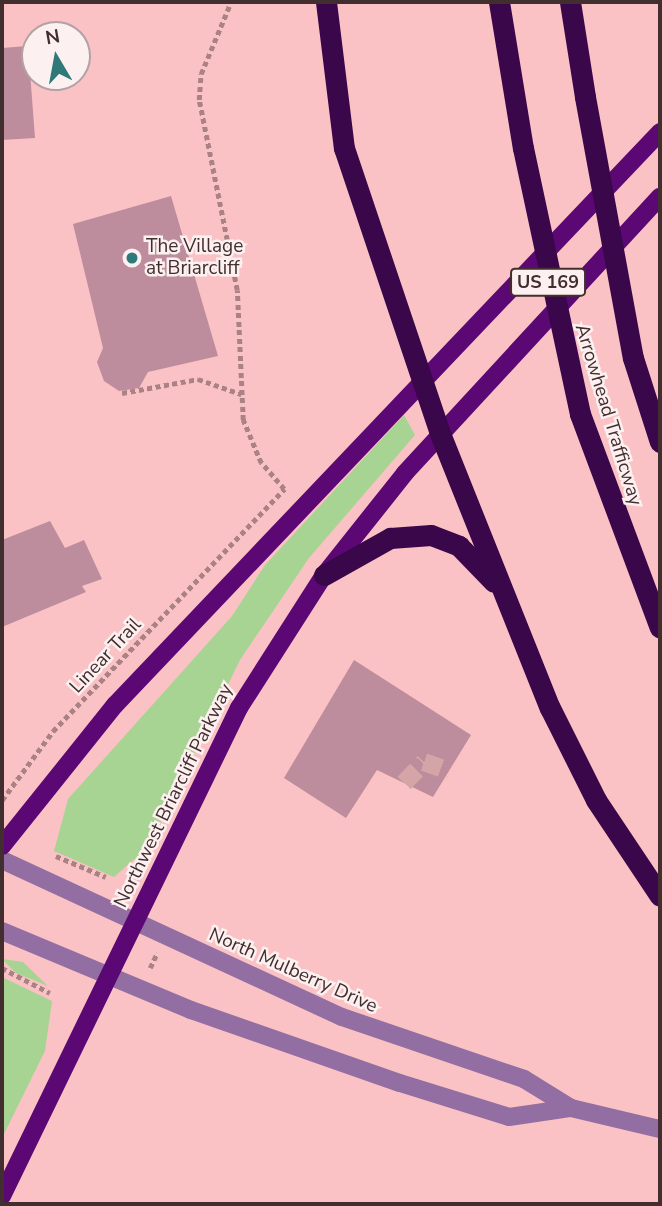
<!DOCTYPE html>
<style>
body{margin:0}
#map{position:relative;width:662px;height:1206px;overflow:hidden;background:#fac2c4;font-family:"Nunito Sans",sans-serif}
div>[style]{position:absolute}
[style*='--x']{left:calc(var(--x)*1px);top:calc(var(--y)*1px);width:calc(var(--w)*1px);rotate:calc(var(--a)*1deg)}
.green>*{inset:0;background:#a8d493}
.building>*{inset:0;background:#bd8c9d}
.minor-tunnel>*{height:18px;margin-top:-9px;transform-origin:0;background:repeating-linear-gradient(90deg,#d5a4a6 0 18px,transparent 0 27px)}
.path>*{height:4.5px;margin-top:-2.25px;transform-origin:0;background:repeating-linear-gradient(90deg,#ab8284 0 5px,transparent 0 8.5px)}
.minor>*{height:18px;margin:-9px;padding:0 9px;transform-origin:9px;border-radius:9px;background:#936ea2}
.major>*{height:18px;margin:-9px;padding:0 9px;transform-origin:9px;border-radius:9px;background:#5b0874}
.highway>*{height:21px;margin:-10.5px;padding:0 10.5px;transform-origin:10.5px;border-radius:10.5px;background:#3a074a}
.highway-bridge>*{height:21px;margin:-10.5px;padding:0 10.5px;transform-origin:10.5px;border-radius:10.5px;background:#3a074a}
.dots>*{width:19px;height:19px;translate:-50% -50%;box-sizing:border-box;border:4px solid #fcf0f0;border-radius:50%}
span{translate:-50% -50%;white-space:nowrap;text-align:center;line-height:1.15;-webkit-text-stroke:5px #fcf0f0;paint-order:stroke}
.shield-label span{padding:2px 5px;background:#fcf0f0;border:2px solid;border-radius:5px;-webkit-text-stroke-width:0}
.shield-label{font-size:18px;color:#432e2f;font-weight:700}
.poi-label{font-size:19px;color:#432e2f}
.left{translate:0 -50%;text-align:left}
.street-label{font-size:19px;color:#432e2f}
.frame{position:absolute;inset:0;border:4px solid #432e2f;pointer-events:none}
.north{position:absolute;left:21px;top:21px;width:70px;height:70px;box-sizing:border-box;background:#fcf0f0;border:2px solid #b2a2a3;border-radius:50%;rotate:350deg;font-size:19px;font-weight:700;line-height:28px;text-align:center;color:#432e2f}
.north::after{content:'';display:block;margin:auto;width:24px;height:32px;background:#2f7979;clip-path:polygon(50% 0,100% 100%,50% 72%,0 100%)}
</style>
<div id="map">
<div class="green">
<i style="clip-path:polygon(404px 415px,415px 435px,309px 558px,240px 660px,149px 846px,114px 877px,54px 851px,68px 799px,232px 616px,265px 565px)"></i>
<i style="clip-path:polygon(2px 959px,23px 962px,48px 986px,16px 973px)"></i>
<i style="clip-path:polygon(2px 977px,52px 1001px,45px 1051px,2px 1138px)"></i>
</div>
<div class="building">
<i style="clip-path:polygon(28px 46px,35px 138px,2px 140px,2px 48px)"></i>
<i style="clip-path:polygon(171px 196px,218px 356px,148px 372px,139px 388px,119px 391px,104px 381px,97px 362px,103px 348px,73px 224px)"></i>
<i style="clip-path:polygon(50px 521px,65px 548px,84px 540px,102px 579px,82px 586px,86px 592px,2px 627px,2px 540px)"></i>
<i style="clip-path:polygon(354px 660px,471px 735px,433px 797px,377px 770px,346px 818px,284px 778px)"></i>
</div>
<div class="minor-tunnel">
<i style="--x:404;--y:783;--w:29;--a:-46"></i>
<i style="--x:424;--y:762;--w:27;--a:20"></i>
</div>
<div class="path">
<i style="--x:122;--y:393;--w:77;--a:-10.4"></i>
<i style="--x:198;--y:379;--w:46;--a:19.2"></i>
<i style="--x:2;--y:800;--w:86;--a:-53.5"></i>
<i style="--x:53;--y:731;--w:335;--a:-46.3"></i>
<i style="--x:284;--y:489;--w:35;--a:-131"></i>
<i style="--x:261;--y:463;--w:47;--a:-112.7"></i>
<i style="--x:243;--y:420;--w:130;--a:-92.6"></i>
<i style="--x:237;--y:290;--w:194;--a:-101.3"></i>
<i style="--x:199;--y:100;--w:26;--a:-86"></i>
<i style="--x:201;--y:74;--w:78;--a:-67.4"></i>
<i style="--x:56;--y:856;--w:54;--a:22.8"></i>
<i style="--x:2;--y:968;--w:54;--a:27.5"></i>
<i style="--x:150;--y:968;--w:17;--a:-65"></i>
</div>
<div class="minor">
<i style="--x:2;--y:860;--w:374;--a:24.8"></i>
<i style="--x:342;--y:1017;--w:192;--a:18.8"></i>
<i style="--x:524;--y:1079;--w:55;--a:31.7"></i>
<i style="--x:571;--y:1108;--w:91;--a:13.3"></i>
<i style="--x:2;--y:931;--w:205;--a:22.7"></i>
<i style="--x:191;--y:1010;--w:221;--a:19.3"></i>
<i style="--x:400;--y:1083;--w:114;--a:17.3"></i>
<i style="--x:509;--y:1117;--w:63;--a:-8.3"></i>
</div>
<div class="major">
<i style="--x:2;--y:846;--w:181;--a:-51.3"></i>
<i style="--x:115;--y:705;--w:791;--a:-46.43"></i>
<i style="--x:2;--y:1196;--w:543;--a:-64.1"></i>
<i style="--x:239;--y:708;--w:158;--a:-57.4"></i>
<i style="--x:324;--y:575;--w:130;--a:-51.5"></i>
<i style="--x:405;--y:473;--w:376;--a:-47.3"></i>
</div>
<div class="highway">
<i style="--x:326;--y:2;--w:147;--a:83"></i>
<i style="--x:344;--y:148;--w:304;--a:71.4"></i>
<i style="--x:441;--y:436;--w:293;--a:68.2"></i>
<i style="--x:550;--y:708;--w:103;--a:63.4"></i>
<i style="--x:596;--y:800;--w:115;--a:56.3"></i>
<i style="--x:499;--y:2;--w:148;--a:80.7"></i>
<i style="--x:570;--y:2;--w:96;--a:81"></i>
<i style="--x:633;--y:358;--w:88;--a:72.2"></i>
<i style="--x:580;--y:414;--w:228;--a:69.5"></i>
<i style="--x:324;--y:575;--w:76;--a:-29.3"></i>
<i style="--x:390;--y:538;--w:41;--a:-4.2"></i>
<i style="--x:431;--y:535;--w:30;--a:21"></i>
<i style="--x:459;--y:546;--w:50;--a:45.8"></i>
</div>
<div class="highway-bridge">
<i style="--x:585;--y:97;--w:265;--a:79.6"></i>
<i style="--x:523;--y:148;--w:272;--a:77.9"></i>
</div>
<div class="dots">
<i style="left:132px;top:258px;background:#2f7979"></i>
</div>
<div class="shield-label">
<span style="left:548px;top:282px">US 169</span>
</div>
<div class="poi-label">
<span class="left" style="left:146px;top:258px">The Village<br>at Briarcliff</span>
</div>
<div class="street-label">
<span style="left:608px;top:415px;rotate:73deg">Arrowhead Trafficway</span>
<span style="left:106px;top:656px;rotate:-47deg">Linear Trail</span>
<span style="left:174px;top:796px;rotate:-64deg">Northwest Briarcliff Parkway</span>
<span style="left:293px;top:971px;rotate:24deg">North Mulberry Drive</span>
</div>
<div class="frame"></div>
<div class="north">N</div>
</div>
